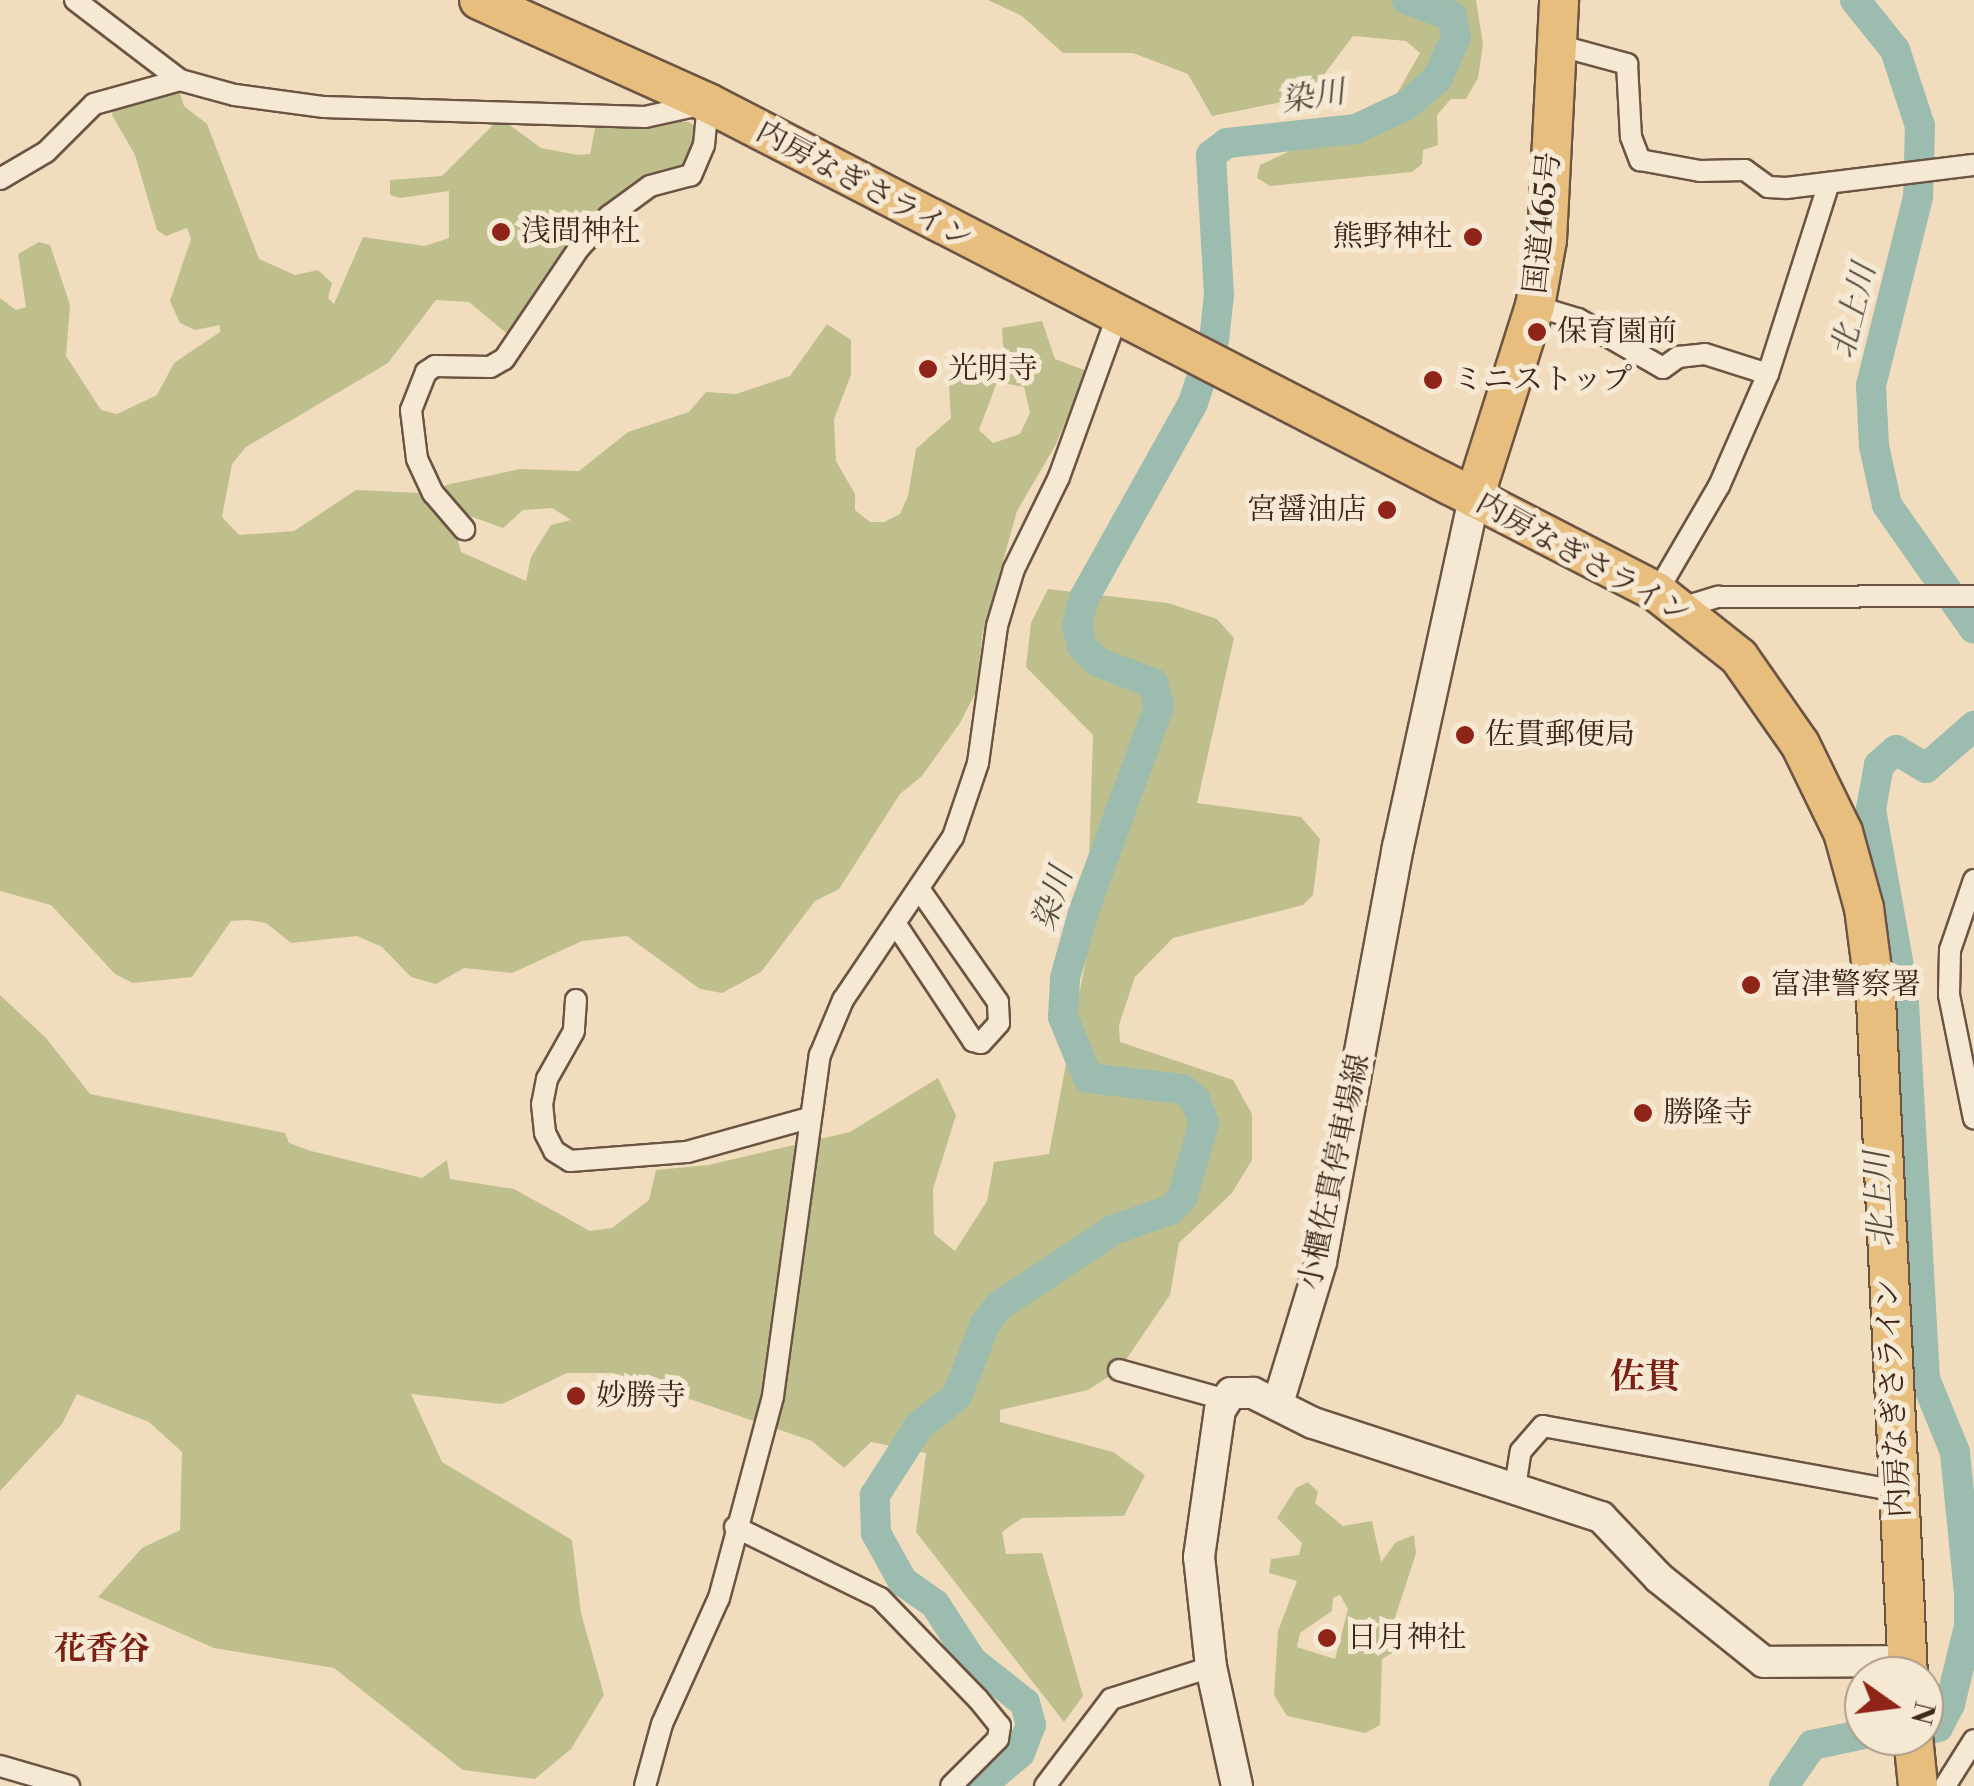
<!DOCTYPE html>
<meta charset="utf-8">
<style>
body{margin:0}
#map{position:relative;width:1974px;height:1786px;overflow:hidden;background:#f1ddbd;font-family:"Libre Bodoni","Noto Serif JP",serif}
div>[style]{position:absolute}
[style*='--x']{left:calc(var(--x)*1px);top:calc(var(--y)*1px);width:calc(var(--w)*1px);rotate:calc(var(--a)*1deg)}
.green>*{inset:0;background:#bfbf8d}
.river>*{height:30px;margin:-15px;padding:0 15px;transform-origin:15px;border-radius:15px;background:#9bbcaf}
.roads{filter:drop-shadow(2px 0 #6c5444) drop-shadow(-2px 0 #6c5444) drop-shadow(0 2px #6c5444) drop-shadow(0 -2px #6c5444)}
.street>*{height:20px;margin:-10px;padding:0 10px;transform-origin:10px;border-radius:10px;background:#f6e9d4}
.secondary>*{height:30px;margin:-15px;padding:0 15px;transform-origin:15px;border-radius:15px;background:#f6e9d4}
.highway>*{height:38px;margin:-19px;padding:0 19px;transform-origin:19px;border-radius:19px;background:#e8be7e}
.dots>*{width:28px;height:28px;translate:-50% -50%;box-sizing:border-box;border:5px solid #f6e9d4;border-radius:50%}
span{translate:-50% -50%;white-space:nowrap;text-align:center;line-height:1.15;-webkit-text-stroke:10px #f6e9d4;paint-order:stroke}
.street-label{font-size:30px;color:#3f271c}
.poi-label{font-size:30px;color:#3f271c}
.left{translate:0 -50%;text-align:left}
.right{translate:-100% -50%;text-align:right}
.water-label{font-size:32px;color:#564c41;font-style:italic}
.neighbourhood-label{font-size:32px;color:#7a1f14;font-weight:700}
.quarter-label{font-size:35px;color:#7a1f14;font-weight:700}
.north{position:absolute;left:1844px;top:1656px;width:100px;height:100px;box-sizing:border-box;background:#f6e9d4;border:2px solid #ad9b8a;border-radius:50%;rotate:104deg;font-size:28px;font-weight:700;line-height:40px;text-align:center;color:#3f271c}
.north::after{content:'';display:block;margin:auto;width:35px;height:45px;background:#8f2418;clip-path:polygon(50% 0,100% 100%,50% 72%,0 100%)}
</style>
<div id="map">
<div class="green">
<i style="clip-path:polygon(988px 0,1476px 0,1483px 44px,1478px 78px,1466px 99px,1451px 99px,1437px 115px,1438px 145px,1423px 150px,1422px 164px,1412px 172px,1270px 186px,1257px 178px,1260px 165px,1391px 104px,1420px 53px,1406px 41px,1353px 36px,1307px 97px,1212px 116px,1188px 74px,1133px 53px,1063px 53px,1022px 16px)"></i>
<i style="clip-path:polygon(evenodd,179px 89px,184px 106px,207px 124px,259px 259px,295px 275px,318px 270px,332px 283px,328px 298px,334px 304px,363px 237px,425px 246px,449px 238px,449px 191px,400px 198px,390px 195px,390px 180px,442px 176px,500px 118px,541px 148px,578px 155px,590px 154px,598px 114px,689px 122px,700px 130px,700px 165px,604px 218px,530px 343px,521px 345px,469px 302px,436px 300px,388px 363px,246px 447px,232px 464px,222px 517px,239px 535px,294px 531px,356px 490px,421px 493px,453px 521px,461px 552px,526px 581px,531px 557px,551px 525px,571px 520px,552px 508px,523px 510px,503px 528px,464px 514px,441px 493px,446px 485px,520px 469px,579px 471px,628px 432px,689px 412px,706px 392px,736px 394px,790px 376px,827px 324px,851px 340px,851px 375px,834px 419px,836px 461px,855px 494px,855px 510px,870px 522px,884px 522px,900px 514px,908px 496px,916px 449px,951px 418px,949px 386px,963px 353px,991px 365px,1004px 359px,1002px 328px,1042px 321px,1055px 359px,1087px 371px,1055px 446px,1017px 511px,982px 636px,977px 690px,960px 723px,922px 776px,900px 794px,839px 889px,815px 901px,761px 972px,722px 993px,700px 989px,627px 936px,582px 941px,512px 973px,464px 968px,436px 984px,411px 977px,382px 947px,357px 936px,291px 943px,266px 923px,248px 920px,231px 921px,192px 977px,133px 983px,115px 974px,51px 905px,0 891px,0 298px,16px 310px,26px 307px,18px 254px,39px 242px,50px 245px,70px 305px,66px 356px,101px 410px,117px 414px,157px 395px,174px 363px,220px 332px,220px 325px,195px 330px,180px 323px,170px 301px,191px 239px,187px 228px,166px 236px,157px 230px,135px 155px,112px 115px,114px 105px,179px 89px,997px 382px,1024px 387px,1030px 413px,1020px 434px,993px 443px,979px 430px,997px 382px)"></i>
<i style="clip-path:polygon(1048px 589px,1168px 603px,1217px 619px,1234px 638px,1197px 803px,1301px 817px,1320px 839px,1313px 895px,1303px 905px,1173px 938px,1135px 977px,1119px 1025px,1120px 1042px,1233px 1080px,1252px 1114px,1252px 1160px,1232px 1193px,1179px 1243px,1170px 1295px,1119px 1370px,1088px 1390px,1000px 1410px,1000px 1422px,1113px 1452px,1145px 1475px,1124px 1516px,1022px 1518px,1002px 1532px,1006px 1554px,1042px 1553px,1083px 1696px,1064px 1722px,916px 1532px,926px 1453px,871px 1442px,844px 1468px,812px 1441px,614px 1373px,567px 1373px,502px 1404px,411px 1394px,442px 1462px,572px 1540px,581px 1613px,604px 1695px,571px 1749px,535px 1779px,463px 1770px,334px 1668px,214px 1648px,98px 1597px,142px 1548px,180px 1530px,182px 1452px,149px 1422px,77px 1394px,62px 1424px,0 1491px,0 995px,46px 1038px,90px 1094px,285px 1133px,289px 1143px,311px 1151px,422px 1178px,447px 1160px,450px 1179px,514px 1189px,590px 1231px,612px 1228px,649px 1200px,656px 1170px,708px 1165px,850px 1132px,938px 1078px,956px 1115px,933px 1189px,934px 1234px,955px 1251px,987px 1201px,994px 1162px,1049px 1154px,1086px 958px,1093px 735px,1026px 667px,1031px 623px)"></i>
<i style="clip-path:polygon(evenodd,1308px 1482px,1318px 1492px,1315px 1503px,1343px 1526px,1372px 1521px,1381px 1562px,1396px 1542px,1414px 1535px,1416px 1553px,1394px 1621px,1399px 1649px,1382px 1659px,1380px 1725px,1365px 1733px,1287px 1716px,1274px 1695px,1278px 1631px,1297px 1581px,1269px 1573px,1271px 1559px,1299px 1555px,1302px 1543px,1277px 1518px,1296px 1488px,1308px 1482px,1340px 1595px,1348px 1609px,1335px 1659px,1297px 1647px,1300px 1633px,1332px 1611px,1333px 1598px,1340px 1595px)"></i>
</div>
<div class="river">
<i style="--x:1855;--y:0;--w:64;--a:51.3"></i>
<i style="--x:1895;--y:50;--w:80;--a:71.8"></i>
<i style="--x:1920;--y:126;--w:71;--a:91.6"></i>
<i style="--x:1918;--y:197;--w:195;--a:104"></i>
<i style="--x:1871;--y:386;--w:60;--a:87.1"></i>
<i style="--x:1874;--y:446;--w:60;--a:77.6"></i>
<i style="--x:1887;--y:505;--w:151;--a:54.9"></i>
<i style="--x:1924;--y:1731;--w:15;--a:-16"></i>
<i style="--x:1938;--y:1727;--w:26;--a:-62"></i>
<i style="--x:1950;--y:1704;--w:80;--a:-76.3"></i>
<i style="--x:1969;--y:1626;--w:33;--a:-90"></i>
<i style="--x:1969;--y:1593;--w:142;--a:-95.7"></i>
<i style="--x:1955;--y:1452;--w:79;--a:-112.3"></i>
<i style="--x:1925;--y:1379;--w:391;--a:-93.2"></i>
<i style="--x:1903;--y:989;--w:183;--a:-100.1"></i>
<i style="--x:1871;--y:809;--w:45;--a:-79.7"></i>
<i style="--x:1879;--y:765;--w:23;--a:-41"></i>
<i style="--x:1896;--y:750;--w:35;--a:31"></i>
<i style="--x:1926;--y:768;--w:64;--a:-41.2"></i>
<i style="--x:981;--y:1786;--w:51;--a:-40.2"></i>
<i style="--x:1020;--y:1753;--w:30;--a:-69"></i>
<i style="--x:1031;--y:1725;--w:23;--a:-105"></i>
<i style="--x:1025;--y:1703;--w:68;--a:-141.6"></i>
<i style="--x:972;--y:1661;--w:68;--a:-123"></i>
<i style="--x:935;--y:1604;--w:39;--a:-145"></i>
<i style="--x:903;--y:1582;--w:56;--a:-118.9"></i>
<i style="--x:876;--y:1533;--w:38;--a:-92"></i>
<i style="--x:875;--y:1495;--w:82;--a:-57.5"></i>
<i style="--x:919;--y:1426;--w:48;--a:-38.3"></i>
<i style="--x:957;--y:1396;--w:77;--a:-68.7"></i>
<i style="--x:985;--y:1324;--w:24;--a:-52"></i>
<i style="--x:1000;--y:1305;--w:136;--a:-33.6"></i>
<i style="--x:1113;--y:1230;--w:60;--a:-19.3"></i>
<i style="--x:1170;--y:1210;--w:17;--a:-45"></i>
<i style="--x:1182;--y:1198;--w:78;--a:-73.7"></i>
<i style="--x:1204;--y:1123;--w:26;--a:-111"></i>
<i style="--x:1195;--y:1099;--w:16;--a:-142"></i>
<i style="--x:1182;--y:1089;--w:95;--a:-173.3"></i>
<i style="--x:1088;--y:1078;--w:66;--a:-112.3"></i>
<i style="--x:1063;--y:1017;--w:39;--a:-87"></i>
<i style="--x:1065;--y:978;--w:67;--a:-74.5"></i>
<i style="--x:1083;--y:913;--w:221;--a:-69.8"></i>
<i style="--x:1159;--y:706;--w:24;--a:-105"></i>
<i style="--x:1153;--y:683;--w:59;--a:-159.1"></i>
<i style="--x:1098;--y:662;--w:22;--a:-137"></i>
<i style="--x:1082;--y:647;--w:22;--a:-103"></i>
<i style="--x:1077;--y:626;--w:29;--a:-76"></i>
<i style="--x:1084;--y:598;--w:223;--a:-60.8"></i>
<i style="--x:1193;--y:403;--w:66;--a:-71.6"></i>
<i style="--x:1214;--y:340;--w:45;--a:-83.7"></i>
<i style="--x:1219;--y:295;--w:140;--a:-93.3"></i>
<i style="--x:1211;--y:155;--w:20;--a:-37"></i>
<i style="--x:1227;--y:143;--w:130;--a:-6.2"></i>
<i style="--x:1356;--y:129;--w:56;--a:-25.2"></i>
<i style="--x:1407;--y:105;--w:40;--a:-41"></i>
<i style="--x:1437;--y:79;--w:46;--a:-65.7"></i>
<i style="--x:1456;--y:37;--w:21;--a:-101"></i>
<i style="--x:1452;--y:16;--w:48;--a:-160.4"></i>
<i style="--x:1784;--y:1786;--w:50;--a:-55.7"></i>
<i style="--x:1812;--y:1745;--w:53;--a:-11.9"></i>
</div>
<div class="roads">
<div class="street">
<i style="--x:75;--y:0;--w:132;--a:37.3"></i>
<i style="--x:180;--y:80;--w:57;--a:15.3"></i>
<i style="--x:235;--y:95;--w:90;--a:7.7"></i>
<i style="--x:324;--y:107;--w:321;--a:1.8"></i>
<i style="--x:645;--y:117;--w:65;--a:-12.5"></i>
<i style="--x:708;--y:103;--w:42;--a:95.4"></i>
<i style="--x:704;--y:145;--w:33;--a:113"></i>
<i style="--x:691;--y:175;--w:42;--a:165"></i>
<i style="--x:650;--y:186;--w:51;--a:143.8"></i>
<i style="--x:609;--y:216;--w:44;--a:133.2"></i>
<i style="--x:579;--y:248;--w:134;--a:124"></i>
<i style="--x:504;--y:359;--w:16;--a:150"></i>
<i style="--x:490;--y:367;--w:55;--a:-179"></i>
<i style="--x:435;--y:366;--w:11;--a:146"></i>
<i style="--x:426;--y:372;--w:41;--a:111.5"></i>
<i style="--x:411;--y:410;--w:49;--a:83"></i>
<i style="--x:417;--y:459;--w:38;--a:65"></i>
<i style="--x:433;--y:493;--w:48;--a:49.3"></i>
<i style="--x:1557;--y:45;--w:73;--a:15.2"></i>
<i style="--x:1627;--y:64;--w:73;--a:86.9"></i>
<i style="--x:1631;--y:137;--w:25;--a:69"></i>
<i style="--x:1640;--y:160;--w:61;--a:10.4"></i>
<i style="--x:1700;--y:171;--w:45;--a:-1.3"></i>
<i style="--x:1745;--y:170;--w:29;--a:36"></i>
<i style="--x:1768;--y:187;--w:18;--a:3"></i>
<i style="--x:1786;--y:188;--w:189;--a:-7"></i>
<i style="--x:0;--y:179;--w:53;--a:-30.4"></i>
<i style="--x:46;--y:152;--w:68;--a:-45"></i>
<i style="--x:94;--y:104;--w:89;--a:-15.6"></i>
<i style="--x:1535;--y:306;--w:45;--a:16.8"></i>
<i style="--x:1578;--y:319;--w:98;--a:30"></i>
<i style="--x:1663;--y:368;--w:19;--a:-36"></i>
<i style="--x:1678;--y:357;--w:27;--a:-6"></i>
<i style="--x:1705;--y:354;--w:66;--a:17.6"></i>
<i style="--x:1657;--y:592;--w:123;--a:-59.7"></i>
<i style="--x:1719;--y:486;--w:122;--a:-66.4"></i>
<i style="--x:1768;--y:374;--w:197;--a:-72.3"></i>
<i style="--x:1681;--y:608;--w:39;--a:-17"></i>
<i style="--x:1718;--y:597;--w:256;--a:-0.2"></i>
<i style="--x:1974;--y:880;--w:74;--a:108.9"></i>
<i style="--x:1950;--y:950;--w:45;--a:91.3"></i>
<i style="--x:1949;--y:995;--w:126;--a:78.6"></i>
<i style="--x:897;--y:926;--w:138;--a:56.5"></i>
<i style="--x:973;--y:1041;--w:8;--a:14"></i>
<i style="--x:981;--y:1043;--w:27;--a:-48"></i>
<i style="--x:999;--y:1023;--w:21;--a:-93"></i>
<i style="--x:998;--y:1002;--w:136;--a:-124.9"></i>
<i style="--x:576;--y:1000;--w:31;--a:94"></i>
<i style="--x:574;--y:1031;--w:55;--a:119.4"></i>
<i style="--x:547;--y:1079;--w:25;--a:101"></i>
<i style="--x:542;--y:1104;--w:29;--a:84"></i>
<i style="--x:545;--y:1133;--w:20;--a:63"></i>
<i style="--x:554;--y:1151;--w:19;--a:32"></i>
<i style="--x:570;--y:1161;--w:117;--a:-4.4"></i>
<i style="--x:687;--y:1152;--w:127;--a:-15.6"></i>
<i style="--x:1119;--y:1370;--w:108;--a:15.6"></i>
<i style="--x:1515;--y:1487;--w:36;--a:-81"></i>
<i style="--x:1521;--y:1451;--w:33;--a:-49"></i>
<i style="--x:1543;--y:1426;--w:361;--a:10.4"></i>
<i style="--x:735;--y:1527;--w:161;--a:26.1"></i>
<i style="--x:880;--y:1598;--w:141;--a:45.9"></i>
<i style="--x:978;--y:1699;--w:35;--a:51"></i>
<i style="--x:1000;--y:1726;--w:13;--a:99"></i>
<i style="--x:998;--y:1739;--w:66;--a:135"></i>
<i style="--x:0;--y:1766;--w:72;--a:16.2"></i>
<i style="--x:645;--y:1786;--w:64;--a:-74.7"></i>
<i style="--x:662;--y:1724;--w:138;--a:-65.7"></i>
<i style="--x:719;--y:1598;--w:209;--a:-75"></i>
<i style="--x:773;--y:1396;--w:344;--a:-82.2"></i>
<i style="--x:820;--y:1055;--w:60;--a:-67.3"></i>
<i style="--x:843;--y:1000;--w:197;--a:-56"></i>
<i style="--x:953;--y:837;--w:78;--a:-71.3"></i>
<i style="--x:978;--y:763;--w:138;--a:-82.1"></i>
<i style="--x:997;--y:626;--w:59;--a:-73.4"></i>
<i style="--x:1014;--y:569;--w:102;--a:-63.9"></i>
<i style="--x:1059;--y:477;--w:170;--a:-70.1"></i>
<i style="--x:1045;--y:1786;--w:109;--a:-52.8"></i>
<i style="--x:1111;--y:1699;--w:105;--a:-17.7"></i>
<i style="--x:1945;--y:1786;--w:54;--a:-57.8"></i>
</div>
<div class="secondary">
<i style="--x:1278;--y:1403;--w:147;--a:-73"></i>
<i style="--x:1321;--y:1262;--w:422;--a:-79.5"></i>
<i style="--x:1398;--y:847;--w:357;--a:-77.7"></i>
<i style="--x:1237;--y:1786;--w:122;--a:-102.3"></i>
<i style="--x:1211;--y:1667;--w:111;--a:-96.2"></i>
<i style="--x:1199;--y:1557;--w:148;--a:-81.9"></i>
<i style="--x:1220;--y:1410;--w:20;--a:-57"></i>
<i style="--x:1231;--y:1393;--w:22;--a:0"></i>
<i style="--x:1253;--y:1393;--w:67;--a:26.6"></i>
<i style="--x:1313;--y:1423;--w:303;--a:18.1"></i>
<i style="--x:1601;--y:1517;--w:84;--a:46.4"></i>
<i style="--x:1659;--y:1578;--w:134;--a:38.7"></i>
<i style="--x:1764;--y:1662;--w:142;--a:-0.4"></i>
</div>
<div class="highway">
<i style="--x:479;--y:0;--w:251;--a:24.2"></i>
<i style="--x:708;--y:103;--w:1068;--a:27.26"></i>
<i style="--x:1657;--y:592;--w:105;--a:38.4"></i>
<i style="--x:1739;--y:657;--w:106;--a:55"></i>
<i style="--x:1800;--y:744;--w:98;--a:64"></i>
<i style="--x:1843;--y:832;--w:79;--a:74.6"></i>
<i style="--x:1864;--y:908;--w:93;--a:82.6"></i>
<i style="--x:1876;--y:1000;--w:677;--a:87.29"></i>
<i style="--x:1474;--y:498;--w:201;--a:-72.4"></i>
<i style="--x:1535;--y:306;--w:67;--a:-79.7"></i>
<i style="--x:1547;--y:240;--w:240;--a:-87.1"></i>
<i style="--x:1913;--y:1736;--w:50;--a:84.3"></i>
</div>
</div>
<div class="dots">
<i style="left:501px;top:232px;background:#8f2418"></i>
<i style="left:1473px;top:237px;background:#8f2418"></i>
<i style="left:1537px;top:332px;background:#8f2418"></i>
<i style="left:928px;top:369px;background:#8f2418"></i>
<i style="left:1433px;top:380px;background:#8f2418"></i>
<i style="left:1387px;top:510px;background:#8f2418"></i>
<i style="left:1465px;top:735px;background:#8f2418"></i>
<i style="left:1751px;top:985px;background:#8f2418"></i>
<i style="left:1643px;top:1113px;background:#8f2418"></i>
<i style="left:576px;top:1396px;background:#8f2418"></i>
<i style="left:1327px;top:1638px;background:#8f2418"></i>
</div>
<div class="street-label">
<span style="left:864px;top:186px;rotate:28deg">内房なぎさライン</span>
<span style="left:1543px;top:223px;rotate:-84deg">国道465号</span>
<span style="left:1583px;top:559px;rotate:29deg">内房なぎさライン</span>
<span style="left:1335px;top:1172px;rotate:-78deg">小櫃佐貫停車場線</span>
<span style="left:1894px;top:1398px;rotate:-93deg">内房なぎさライン</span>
</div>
<div class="poi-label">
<span class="left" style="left:521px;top:232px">浅間神社</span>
<span class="right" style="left:1453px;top:237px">熊野神社</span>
<span class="left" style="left:1557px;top:332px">保育園前</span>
<span class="left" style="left:948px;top:369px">光明寺</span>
<span class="left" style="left:1453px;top:380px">ミニストップ</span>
<span class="right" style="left:1367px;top:510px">宮醤油店</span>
<span class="left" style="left:1485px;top:735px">佐貫郵便局</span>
<span class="left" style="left:1771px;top:985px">富津警察署</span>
<span class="left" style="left:1663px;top:1113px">勝隆寺</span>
<span class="left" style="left:596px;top:1396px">妙勝寺</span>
<span class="left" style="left:1347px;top:1638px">日月神社</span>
</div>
<div class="water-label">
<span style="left:1313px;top:97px;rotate:-9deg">染川</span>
<span style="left:1854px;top:311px;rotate:-76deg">北上川</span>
<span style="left:1053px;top:899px;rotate:-72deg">染川</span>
<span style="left:1880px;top:1199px;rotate:-93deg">北上川</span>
</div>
<div class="neighbourhood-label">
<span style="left:102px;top:1649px">花香谷</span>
</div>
<div class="quarter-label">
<span style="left:1645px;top:1378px">佐貫</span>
</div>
<div class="north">N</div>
</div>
